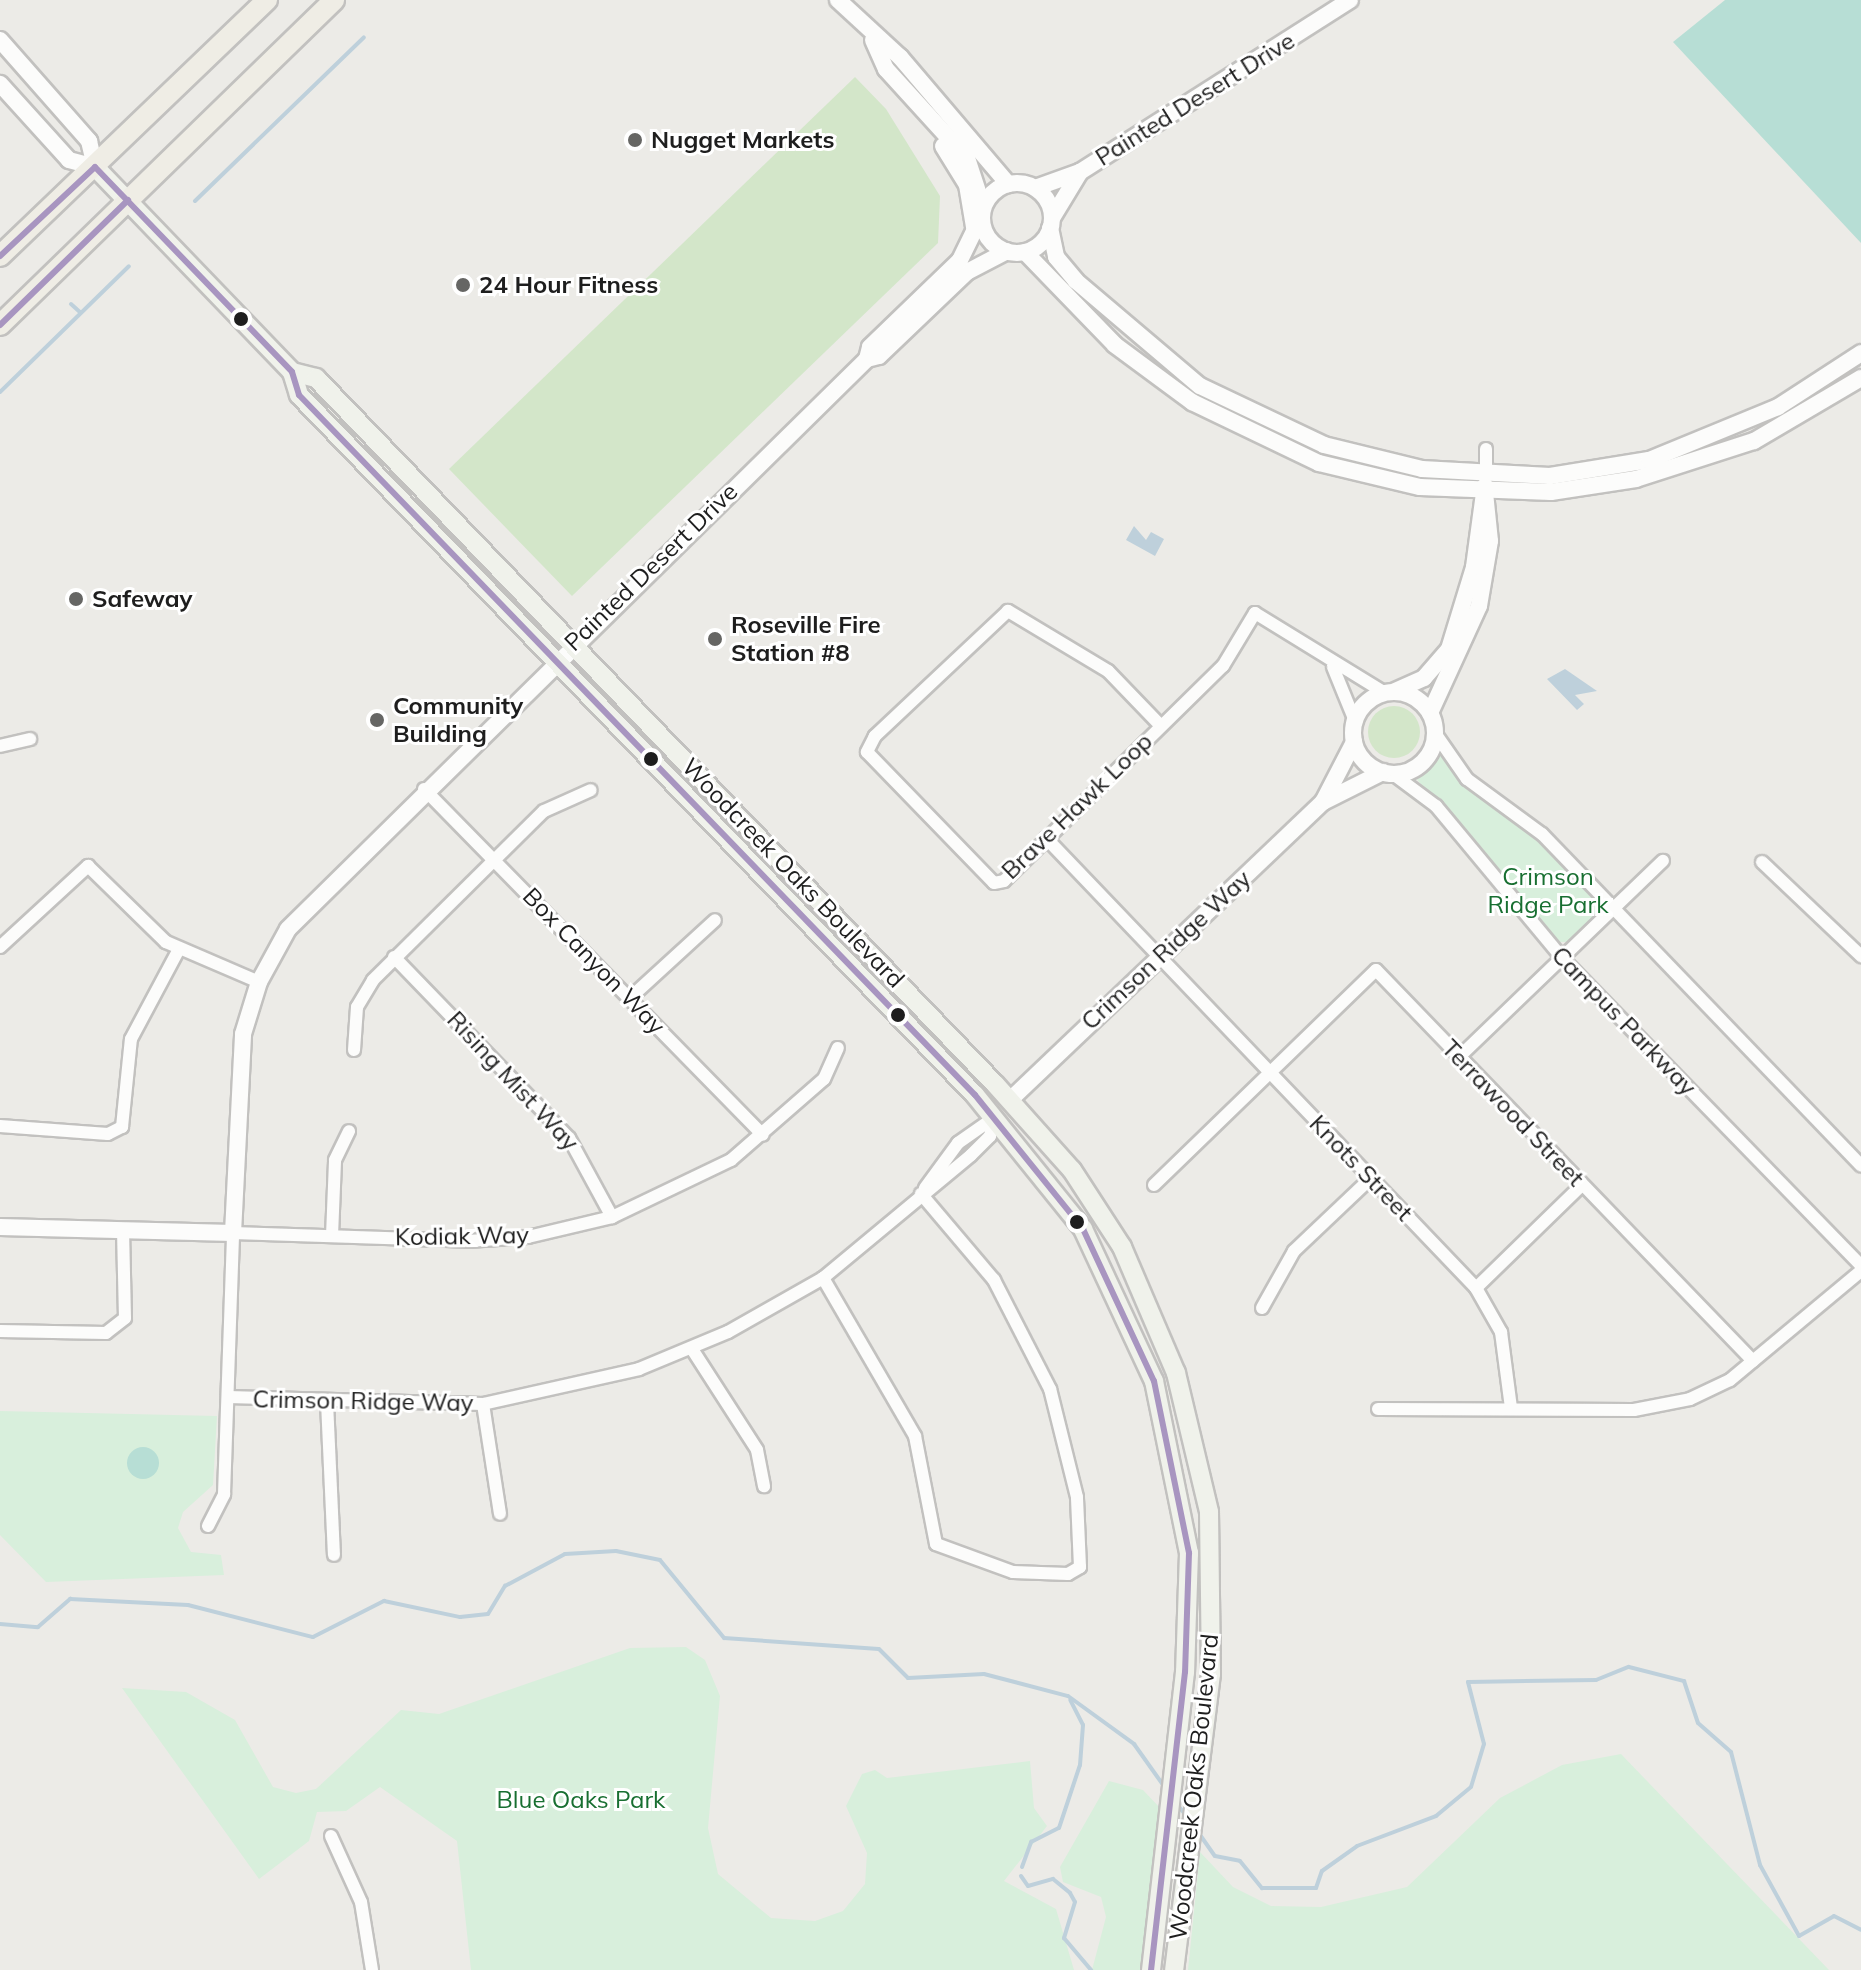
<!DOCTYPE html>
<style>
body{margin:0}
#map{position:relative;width:1861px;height:1970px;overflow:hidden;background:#ecebe7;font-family:Mulish,sans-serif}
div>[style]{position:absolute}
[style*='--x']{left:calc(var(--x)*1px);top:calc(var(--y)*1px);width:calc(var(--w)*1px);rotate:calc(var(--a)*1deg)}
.grass>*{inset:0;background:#d3e6c9}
.round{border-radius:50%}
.park>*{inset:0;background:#d8efdc}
.pitch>*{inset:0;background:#b7ded5}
.water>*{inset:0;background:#bed0db}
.stream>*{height:4px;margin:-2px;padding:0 2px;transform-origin:2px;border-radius:2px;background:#bed0db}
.roads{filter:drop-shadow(2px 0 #c2c1bf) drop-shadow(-2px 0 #c2c1bf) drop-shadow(0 2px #c2c1bf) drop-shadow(0 -2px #c2c1bf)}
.minor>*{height:12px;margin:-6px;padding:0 6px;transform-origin:6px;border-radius:6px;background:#fcfcfb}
.tertiary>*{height:16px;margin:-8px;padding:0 8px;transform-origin:8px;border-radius:8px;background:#fcfcfb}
.tertiary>.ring{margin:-8px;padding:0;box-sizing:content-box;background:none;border:16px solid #fcfcfb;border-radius:50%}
.secondary>*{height:18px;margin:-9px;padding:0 9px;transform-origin:9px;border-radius:9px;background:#f0f2eb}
.primary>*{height:20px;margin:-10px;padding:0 10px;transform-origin:10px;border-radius:10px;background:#efede5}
.bus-1>*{height:6px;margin:-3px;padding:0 3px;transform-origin:3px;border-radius:3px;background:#a895c0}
.dots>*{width:22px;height:22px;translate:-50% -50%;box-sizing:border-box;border:4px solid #fff;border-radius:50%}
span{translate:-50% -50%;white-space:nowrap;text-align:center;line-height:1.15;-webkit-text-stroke:6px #fff;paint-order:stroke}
.street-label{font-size:24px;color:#1e1e1e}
.poi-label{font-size:24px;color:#1e1e1e;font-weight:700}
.left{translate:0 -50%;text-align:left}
.park-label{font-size:24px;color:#186f31}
</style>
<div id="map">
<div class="grass">
<i style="clip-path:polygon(855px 77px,886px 109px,940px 196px,938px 243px,572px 596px,449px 469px)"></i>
<i class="round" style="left:1368px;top:706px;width:52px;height:52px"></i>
</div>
<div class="park">
<i style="clip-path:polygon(1439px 751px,1461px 781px,1536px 836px,1598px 901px,1598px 912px,1567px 942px,1557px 942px,1500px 884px,1415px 777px)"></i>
<i style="clip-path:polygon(0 1411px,217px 1416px,213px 1485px,183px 1512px,178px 1528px,191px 1552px,221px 1555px,224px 1575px,46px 1582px,0 1535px)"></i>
<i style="clip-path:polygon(686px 1647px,705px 1660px,720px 1696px,708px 1828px,718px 1874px,771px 1918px,815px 1921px,843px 1911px,865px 1884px,867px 1853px,846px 1806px,862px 1774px,875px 1770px,887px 1778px,1030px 1761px,1034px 1808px,1047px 1826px,1004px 1881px,1056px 1909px,1074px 1970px,471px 1970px,457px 1841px,380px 1787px,346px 1811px,317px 1812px,309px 1841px,259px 1879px,122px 1688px,186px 1692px,235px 1720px,273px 1787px,296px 1793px,316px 1789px,401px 1710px,439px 1714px,630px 1648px)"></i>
<i style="clip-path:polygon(1621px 1754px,1829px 1970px,1188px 1970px,1200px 1852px,1233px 1887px,1271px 1906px,1321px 1907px,1407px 1887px,1500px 1798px,1562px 1765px)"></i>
<i style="clip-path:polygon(1109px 1781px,1143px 1790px,1161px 1809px,1142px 1970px,1092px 1970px,1106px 1917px,1101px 1897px,1063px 1882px,1060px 1867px)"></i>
</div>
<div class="pitch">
<i style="clip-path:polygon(1725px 0,1861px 0,1861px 243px,1673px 42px)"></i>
<i class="round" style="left:127px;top:1447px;width:32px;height:32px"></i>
</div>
<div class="water">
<i style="clip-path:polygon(1134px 526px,1146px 540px,1151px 532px,1164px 539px,1155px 556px,1126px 540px)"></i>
<i style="clip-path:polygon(1565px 669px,1597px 691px,1575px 695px,1584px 704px,1577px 710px,1547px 679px)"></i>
</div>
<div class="stream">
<i style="--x:195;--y:201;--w:235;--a:-44.1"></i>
<i style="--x:71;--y:304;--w:13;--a:42"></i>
<i style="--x:0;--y:392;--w:180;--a:-44.3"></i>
<i style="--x:0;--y:1624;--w:38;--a:5"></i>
<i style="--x:38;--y:1627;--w:43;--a:-41.2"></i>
<i style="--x:70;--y:1599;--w:118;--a:2.9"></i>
<i style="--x:188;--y:1605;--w:129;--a:14.4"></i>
<i style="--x:313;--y:1637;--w:80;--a:-26.9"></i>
<i style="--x:384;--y:1601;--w:78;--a:11.9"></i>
<i style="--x:460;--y:1617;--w:28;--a:-6"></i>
<i style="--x:488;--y:1614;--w:33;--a:-59"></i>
<i style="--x:505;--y:1586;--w:68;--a:-28.1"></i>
<i style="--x:565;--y:1554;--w:51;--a:-3.4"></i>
<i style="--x:616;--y:1551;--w:45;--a:11.6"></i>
<i style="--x:660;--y:1560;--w:101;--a:50.6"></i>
<i style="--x:724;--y:1638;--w:155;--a:4.1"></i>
<i style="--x:879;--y:1649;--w:41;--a:45"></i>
<i style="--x:908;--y:1678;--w:76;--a:-3"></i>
<i style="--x:984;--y:1674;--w:87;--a:14.7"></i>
<i style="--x:1068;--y:1696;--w:82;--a:36"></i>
<i style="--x:1134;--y:1744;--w:55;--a:54.6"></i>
<i style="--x:1176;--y:1803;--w:19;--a:51"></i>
<i style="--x:1198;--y:1832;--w:29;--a:55"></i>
<i style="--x:1215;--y:1856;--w:25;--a:11"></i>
<i style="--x:1240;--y:1861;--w:35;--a:51"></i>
<i style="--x:1262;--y:1888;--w:54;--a:0"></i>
<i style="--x:1316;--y:1888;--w:18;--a:-71"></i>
<i style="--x:1322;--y:1871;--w:43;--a:-35.5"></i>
<i style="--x:1357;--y:1846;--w:85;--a:-20.8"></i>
<i style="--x:1436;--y:1816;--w:45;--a:-39.6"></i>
<i style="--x:1471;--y:1787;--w:45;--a:-73.2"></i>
<i style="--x:1484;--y:1744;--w:64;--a:-104.5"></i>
<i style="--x:1468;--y:1682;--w:128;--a:-0.9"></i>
<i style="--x:1596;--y:1680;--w:35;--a:-22"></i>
<i style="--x:1629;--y:1667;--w:57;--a:14.3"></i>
<i style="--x:1684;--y:1681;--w:44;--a:71.6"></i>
<i style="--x:1698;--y:1723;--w:44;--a:41.3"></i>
<i style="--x:1731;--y:1752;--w:117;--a:75.6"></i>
<i style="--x:1760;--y:1865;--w:81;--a:61.2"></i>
<i style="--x:1799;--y:1936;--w:40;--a:-29.7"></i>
<i style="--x:1834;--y:1916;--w:30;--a:27"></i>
<i style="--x:1022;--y:1867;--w:27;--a:-70"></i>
<i style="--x:1031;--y:1842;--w:31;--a:-27"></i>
<i style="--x:1059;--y:1828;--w:66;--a:-71.6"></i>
<i style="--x:1080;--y:1765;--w:40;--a:-85.7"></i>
<i style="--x:1083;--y:1725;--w:28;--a:-117"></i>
<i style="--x:1021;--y:1876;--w:12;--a:55"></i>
<i style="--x:1028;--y:1886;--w:26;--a:-16"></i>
<i style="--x:1053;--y:1879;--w:22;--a:39"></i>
<i style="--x:1070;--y:1893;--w:10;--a:61"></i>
<i style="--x:1075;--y:1902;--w:38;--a:107"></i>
<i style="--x:1064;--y:1938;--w:42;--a:49.8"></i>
</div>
<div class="roads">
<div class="minor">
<i style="--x:1486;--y:476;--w:27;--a:-90"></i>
<i style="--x:1333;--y:667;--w:58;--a:67.8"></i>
<i style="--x:1161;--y:726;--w:76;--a:-133.9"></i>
<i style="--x:1108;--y:671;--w:117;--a:-149"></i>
<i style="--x:1008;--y:611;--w:183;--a:136.8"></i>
<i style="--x:875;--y:736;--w:18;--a:117"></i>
<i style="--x:867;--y:752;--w:182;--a:45.9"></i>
<i style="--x:994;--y:883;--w:10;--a:-11"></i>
<i style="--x:1004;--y:881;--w:307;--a:-44.5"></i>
<i style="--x:1223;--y:666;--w:62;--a:-58.9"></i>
<i style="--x:1255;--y:613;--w:153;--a:31.6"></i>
<i style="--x:1435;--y:733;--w:56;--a:55.2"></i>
<i style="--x:1467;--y:779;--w:93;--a:36.3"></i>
<i style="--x:1542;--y:834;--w:460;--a:46.1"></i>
<i style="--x:0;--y:746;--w:31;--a:-13"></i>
<i style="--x:1393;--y:774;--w:54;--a:36.7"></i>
<i style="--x:1436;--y:806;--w:197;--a:50.3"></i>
<i style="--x:1562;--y:958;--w:429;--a:45.8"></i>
<i style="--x:424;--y:789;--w:484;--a:45.6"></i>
<i style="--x:1046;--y:838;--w:622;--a:46.3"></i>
<i style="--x:1476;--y:1288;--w:51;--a:60.4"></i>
<i style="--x:1501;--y:1332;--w:77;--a:82.5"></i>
<i style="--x:1762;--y:862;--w:137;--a:43.5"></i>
<i style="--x:0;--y:947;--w:120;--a:-42.6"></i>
<i style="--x:88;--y:866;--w:109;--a:44.3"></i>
<i style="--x:166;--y:942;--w:101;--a:23.3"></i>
<i style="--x:394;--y:957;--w:252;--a:46"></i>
<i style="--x:569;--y:1138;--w:90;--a:61.4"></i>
<i style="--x:630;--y:998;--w:115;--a:-42.5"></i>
<i style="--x:354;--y:1050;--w:43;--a:-86"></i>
<i style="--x:357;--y:1007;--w:31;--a:-59"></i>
<i style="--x:373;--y:980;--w:240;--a:-44.7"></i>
<i style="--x:544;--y:811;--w:51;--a:-24.1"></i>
<i style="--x:1459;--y:1057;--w:283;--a:-43.9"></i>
<i style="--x:0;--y:1126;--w:108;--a:4.2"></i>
<i style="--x:108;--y:1134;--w:16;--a:-27"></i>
<i style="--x:122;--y:1127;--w:88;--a:-84.2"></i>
<i style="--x:131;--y:1039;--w:100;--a:-61.9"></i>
<i style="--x:1154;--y:1185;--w:309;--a:-44.1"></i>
<i style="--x:1376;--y:970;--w:543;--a:46.04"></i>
<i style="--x:925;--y:1188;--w:56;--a:-53.7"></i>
<i style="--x:958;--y:1143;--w:45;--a:-35.1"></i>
<i style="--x:332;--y:1236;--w:76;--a:-87.7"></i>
<i style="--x:335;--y:1160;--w:32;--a:-64"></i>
<i style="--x:823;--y:1278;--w:183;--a:59.8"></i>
<i style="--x:915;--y:1436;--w:110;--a:79"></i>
<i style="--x:936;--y:1544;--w:82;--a:20"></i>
<i style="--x:1013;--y:1572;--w:55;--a:2.1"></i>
<i style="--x:1068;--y:1574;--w:14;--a:-30"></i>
<i style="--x:1080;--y:1567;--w:70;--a:-92.5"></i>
<i style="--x:1077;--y:1497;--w:111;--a:-104"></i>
<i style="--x:1050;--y:1389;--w:123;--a:-117.2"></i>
<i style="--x:994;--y:1280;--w:113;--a:-130.3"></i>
<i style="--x:1476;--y:1288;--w:148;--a:-44.2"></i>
<i style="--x:1262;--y:1308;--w:65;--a:-60.7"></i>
<i style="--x:1294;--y:1251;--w:105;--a:-43.5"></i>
<i style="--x:0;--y:1331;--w:106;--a:1.1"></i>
<i style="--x:106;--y:1333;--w:24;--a:-38"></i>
<i style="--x:125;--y:1318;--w:87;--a:-91.3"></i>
<i style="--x:692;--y:1349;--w:120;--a:57.2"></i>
<i style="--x:757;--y:1450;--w:37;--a:79"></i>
<i style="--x:228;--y:1397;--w:255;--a:1.6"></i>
<i style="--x:483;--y:1404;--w:160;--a:-12.6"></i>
<i style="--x:639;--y:1369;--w:96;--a:-22.6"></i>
<i style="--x:728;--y:1332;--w:109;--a:-29.6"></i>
<i style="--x:823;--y:1278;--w:192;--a:-39.7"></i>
<i style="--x:971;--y:1155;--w:27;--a:-45"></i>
<i style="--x:990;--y:1136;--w:20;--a:-75"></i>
<i style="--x:327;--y:1402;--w:153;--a:87.4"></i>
<i style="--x:483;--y:1404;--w:111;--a:81.2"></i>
<i style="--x:1378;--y:1409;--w:256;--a:0.2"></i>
<i style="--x:1634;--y:1410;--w:57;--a:-11.1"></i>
<i style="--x:1690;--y:1399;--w:44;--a:-25.4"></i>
<i style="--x:1730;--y:1380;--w:170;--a:-39.8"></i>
<i style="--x:208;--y:1526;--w:36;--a:-63"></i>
<i style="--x:224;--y:1494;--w:261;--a:-88"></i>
<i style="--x:233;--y:1233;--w:235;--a:1.9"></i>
<i style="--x:468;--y:1241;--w:60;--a:-3.8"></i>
<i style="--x:528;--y:1237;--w:86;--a:-13.4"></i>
<i style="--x:612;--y:1217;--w:132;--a:-25.6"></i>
<i style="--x:731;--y:1160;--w:123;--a:-41.1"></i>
<i style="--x:824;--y:1079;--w:34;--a:-66"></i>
<i style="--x:331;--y:1836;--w:72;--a:65.6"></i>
<i style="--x:361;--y:1902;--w:69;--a:80.8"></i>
</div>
<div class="tertiary">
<i style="--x:838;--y:0;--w:84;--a:42.6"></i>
<i style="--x:900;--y:57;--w:167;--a:49.6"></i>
<i style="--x:0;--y:40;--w:135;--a:48.6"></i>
<i style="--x:89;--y:141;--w:27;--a:77"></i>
<i style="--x:95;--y:167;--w:27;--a:-165"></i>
<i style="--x:69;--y:160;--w:103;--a:-132.2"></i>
<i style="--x:873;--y:40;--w:32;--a:66"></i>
<i style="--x:886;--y:69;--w:120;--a:47.7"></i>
<i style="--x:967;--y:158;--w:52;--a:71.9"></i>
<i style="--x:943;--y:146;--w:46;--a:58.4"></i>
<i style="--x:967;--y:185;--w:43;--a:80.5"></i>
<i class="ring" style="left:982px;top:183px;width:54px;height:54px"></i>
<i style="--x:1035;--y:188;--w:48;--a:-19.6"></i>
<i style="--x:1080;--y:172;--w:320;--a:-32.5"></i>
<i style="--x:1052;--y:218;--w:54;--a:-58.7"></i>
<i style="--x:1050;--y:228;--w:30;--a:78"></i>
<i style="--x:1056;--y:257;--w:31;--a:50"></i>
<i style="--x:1076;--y:281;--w:162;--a:40.3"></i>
<i style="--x:1200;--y:386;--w:137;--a:25.4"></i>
<i style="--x:1324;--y:445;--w:101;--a:13.8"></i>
<i style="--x:1422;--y:469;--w:128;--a:3.1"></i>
<i style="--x:1550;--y:476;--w:100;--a:-9.2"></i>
<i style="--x:1649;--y:460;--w:139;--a:-22.3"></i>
<i style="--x:1778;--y:407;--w:99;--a:-33"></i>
<i style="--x:1025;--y:252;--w:129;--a:45.9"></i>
<i style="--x:1115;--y:345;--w:96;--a:36.5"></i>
<i style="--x:1192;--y:402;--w:141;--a:25.7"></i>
<i style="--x:1319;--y:463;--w:104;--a:13.4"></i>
<i style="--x:1420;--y:487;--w:131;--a:2.2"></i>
<i style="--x:1551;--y:492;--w:86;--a:-8.7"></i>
<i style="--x:1636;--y:479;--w:124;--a:-17.9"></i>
<i style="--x:1754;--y:441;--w:124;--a:-30.5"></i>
<i style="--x:867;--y:359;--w:12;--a:-14"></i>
<i style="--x:879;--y:356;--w:122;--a:-43.7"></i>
<i style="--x:967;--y:272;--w:45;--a:-27.7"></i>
<i style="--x:1395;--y:691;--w:32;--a:-24"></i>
<i style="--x:1424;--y:678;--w:38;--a:-49"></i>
<i style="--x:1449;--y:649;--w:86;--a:-73"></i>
<i style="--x:1474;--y:567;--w:82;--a:-82.3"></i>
<i class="ring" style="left:1353px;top:692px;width:66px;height:66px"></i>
<i style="--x:1430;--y:713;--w:118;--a:-65.4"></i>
<i style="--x:1479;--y:606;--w:66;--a:-80.4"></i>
<i style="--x:1490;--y:541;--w:48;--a:-95.9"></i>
<i style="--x:1323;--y:802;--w:68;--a:-62.7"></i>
<i style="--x:1010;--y:1100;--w:432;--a:-43.6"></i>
<i style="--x:1323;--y:802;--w:67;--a:-26.6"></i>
<i style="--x:0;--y:1227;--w:233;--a:1.5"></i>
<i style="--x:233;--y:1233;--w:199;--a:-87.1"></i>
<i style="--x:243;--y:1034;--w:54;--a:-72.9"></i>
<i style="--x:259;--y:982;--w:60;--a:-61.3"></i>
<i style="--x:288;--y:929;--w:812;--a:-44.55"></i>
<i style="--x:867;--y:359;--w:12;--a:-76"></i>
<i style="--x:870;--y:347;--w:125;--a:-44"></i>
<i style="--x:960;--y:260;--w:48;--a:-64"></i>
</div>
<div class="secondary">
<i style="--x:95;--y:167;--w:284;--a:46.1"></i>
<i style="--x:292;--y:372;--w:24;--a:73"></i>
<i style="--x:299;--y:395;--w:973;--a:46"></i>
<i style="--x:975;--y:1095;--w:172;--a:51.1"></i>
<i style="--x:1083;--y:1229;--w:168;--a:65"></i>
<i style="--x:1154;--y:1381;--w:176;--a:78.5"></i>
<i style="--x:1189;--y:1553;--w:119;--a:91.9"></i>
<i style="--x:1185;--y:1672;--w:300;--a:96.5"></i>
<i style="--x:292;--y:372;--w:25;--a:14"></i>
<i style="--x:316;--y:378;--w:980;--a:46.12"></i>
<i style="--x:995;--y:1084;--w:115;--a:48.2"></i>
<i style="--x:1072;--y:1170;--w:92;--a:57"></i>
<i style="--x:1122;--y:1247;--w:137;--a:66.8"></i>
<i style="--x:1176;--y:1373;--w:143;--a:76.6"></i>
<i style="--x:1209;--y:1512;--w:162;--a:89.3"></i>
<i style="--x:1211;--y:1674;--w:298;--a:97.1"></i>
</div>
<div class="primary">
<i style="--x:0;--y:256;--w:370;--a:-43.8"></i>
<i style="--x:0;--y:325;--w:466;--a:-44.2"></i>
</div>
</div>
<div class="bus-1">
<i style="--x:0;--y:256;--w:130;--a:-43.1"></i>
<i style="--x:95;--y:167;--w:284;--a:46.1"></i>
<i style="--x:292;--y:372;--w:24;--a:73"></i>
<i style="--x:299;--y:395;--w:973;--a:46"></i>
<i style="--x:975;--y:1095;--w:172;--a:51.1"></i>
<i style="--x:1083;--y:1229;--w:168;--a:65"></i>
<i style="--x:1154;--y:1381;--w:176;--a:78.5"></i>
<i style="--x:1189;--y:1553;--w:119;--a:91.9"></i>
<i style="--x:1185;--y:1672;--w:300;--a:96.5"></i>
<i style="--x:0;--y:325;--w:179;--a:-44.3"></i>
</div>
<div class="dots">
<i style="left:635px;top:140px;background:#666664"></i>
<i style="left:463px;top:285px;background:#666664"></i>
<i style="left:241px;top:319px;background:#1e1e1e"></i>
<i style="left:76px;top:599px;background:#666664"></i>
<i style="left:715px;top:639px;background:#666664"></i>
<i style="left:377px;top:720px;background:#666664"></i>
<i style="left:651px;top:759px;background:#1e1e1e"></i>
<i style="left:898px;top:1015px;background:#1e1e1e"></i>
<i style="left:1077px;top:1222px;background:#1e1e1e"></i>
</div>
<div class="street-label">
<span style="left:1195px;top:99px;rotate:-32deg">Painted Desert Drive</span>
<span style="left:651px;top:567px;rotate:-44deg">Painted Desert Drive</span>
<span style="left:1077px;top:806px;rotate:-44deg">Brave Hawk Loop</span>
<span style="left:793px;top:873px;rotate:46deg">Woodcreek Oaks Boulevard</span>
<span style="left:1166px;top:950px;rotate:-43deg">Crimson Ridge Way</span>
<span style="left:594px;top:961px;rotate:46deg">Box Canyon Way</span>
<span style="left:1624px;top:1021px;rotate:46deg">Campus Parkway</span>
<span style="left:513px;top:1081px;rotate:47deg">Rising Mist Way</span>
<span style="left:1513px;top:1113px;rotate:46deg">Terrawood Street</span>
<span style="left:1361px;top:1168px;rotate:46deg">Knots Street</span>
<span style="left:462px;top:1236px;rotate:-1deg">Kodiak Way</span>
<span style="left:363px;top:1401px;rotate:1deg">Crimson Ridge Way</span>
<span style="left:1194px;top:1787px;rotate:-84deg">Woodcreek Oaks Boulevard</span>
</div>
<div class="poi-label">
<span class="left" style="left:651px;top:140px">Nugget Markets</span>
<span class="left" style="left:479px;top:285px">24 Hour Fitness</span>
<span class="left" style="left:92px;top:599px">Safeway</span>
<span class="left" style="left:731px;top:639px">Roseville Fire<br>Station #8</span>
<span class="left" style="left:393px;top:720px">Community<br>Building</span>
</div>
<div class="park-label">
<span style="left:1548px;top:891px">Crimson<br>Ridge Park</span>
<span style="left:581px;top:1800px">Blue Oaks Park</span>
</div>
</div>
